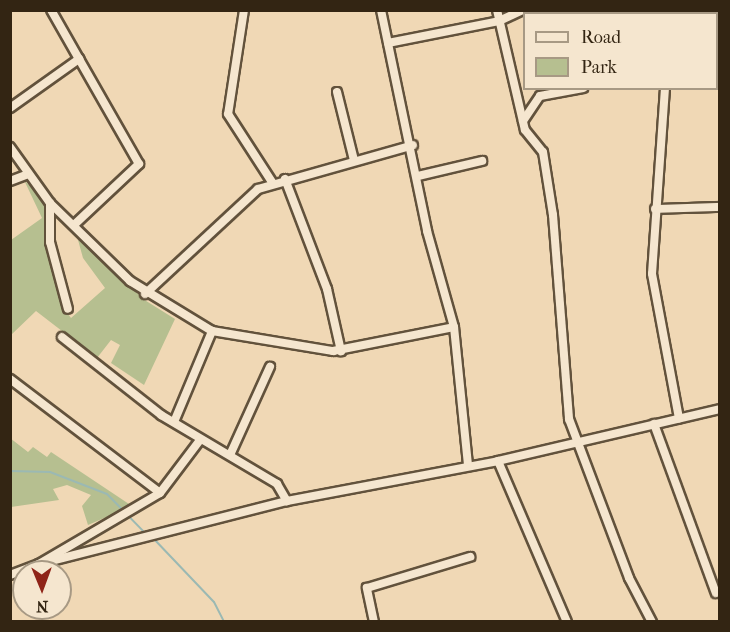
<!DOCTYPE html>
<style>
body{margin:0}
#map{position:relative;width:730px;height:632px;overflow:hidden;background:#f0d8b5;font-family:"IM FELL French Canon",serif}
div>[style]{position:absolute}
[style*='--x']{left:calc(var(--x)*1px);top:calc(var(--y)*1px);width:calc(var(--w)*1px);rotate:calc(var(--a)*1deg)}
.green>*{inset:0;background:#b6bf90}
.stream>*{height:2px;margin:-1px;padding:0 1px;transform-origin:1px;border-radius:1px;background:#9bb9b3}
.roads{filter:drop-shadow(2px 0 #62523c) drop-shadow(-2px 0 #62523c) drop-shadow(0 2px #62523c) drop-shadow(0 -2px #62523c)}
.street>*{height:8px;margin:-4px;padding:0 4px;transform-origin:4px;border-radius:4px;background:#f5e6cf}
span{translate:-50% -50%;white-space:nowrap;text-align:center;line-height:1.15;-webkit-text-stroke:4.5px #f5e6cf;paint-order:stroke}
.frame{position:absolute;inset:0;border:12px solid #332513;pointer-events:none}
.legend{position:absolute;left:523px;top:12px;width:195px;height:78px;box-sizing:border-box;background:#f5e6cf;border:2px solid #a79984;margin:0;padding:8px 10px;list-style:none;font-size:18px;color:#332513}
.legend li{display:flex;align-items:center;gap:12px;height:30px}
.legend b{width:30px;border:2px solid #a79984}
.north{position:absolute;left:12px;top:560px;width:60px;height:60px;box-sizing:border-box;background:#f5e6cf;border:2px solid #a79984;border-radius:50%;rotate:179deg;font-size:16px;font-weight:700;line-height:24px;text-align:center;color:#332513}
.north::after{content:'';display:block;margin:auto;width:21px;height:27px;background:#8f2418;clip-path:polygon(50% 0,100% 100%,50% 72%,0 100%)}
</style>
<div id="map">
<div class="green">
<i style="clip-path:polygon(24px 180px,48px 204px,48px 257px,62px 306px,71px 318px,105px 288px,83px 258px,75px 229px,143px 299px,175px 319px,144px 385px,111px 363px,120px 345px,111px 340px,97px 358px,36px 311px,11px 335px,11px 240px,42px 218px)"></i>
<i style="clip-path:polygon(10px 438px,28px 452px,33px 447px,47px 457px,51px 452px,132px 506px,88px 525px,82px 506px,91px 495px,67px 485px,53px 489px,59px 500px,11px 507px)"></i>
</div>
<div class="stream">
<i style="--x:10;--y:471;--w:40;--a:1.4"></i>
<i style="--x:50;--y:472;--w:61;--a:21.1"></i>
<i style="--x:107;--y:494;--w:54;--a:45.7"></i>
<i style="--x:153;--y:538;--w:88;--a:46.4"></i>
<i style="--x:214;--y:602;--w:22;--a:63"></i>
</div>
<div class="roads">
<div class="street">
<i style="--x:244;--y:10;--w:105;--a:98.7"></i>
<i style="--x:228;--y:114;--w:81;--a:57.1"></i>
<i style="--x:381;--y:10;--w:226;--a:78.2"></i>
<i style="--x:427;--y:231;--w:100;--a:74.3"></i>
<i style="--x:454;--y:327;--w:139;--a:84.2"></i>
<i style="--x:497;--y:10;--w:123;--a:76.9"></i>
<i style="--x:525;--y:130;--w:28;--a:51"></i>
<i style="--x:543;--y:152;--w:64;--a:81"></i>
<i style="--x:553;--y:215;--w:205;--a:85.5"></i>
<i style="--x:569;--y:419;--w:170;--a:69.3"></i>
<i style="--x:629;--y:578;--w:50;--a:62.4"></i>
<i style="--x:673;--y:14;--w:4;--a:-90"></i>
<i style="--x:388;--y:43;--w:113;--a:-11.2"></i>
<i style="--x:499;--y:21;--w:26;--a:-25"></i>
<i style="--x:665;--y:88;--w:186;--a:94"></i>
<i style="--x:652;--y:274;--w:147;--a:79.4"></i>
<i style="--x:337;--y:92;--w:70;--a:76"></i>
<i style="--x:10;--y:108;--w:85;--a:-35.4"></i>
<i style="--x:79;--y:59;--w:56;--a:-119.7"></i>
<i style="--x:523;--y:121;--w:30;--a:-56"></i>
<i style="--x:540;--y:96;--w:44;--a:-10.5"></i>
<i style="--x:10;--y:147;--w:69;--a:54.5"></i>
<i style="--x:50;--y:203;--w:112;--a:44.3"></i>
<i style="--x:130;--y:281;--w:96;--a:31.4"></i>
<i style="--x:212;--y:331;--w:123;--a:9.4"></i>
<i style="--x:333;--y:351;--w:123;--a:-11.2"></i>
<i style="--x:418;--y:176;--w:66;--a:-13.2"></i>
<i style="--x:285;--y:179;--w:118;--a:69.1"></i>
<i style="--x:327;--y:289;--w:64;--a:77.3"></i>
<i style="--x:10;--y:181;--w:19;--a:-21"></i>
<i style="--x:50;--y:203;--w:39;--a:90"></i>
<i style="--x:50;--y:242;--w:69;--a:75"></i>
<i style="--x:655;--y:209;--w:65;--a:-1.8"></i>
<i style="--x:75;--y:224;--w:88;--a:-43.2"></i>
<i style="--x:139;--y:164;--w:121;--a:-119.7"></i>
<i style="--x:145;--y:294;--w:154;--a:-42.9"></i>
<i style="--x:258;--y:189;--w:161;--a:-15.8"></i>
<i style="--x:62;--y:337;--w:126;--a:38.2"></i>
<i style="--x:161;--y:415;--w:135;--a:30.7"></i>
<i style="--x:277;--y:484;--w:20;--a:60"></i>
<i style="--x:10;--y:379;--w:188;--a:37.2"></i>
<i style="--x:174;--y:422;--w:99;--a:-67.3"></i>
<i style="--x:654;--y:424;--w:180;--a:69.9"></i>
<i style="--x:230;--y:455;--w:97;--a:-65.6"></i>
<i style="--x:498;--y:461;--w:175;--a:66.8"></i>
<i style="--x:39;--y:564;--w:256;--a:-14.3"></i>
<i style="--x:287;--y:501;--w:215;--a:-10.7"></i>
<i style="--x:498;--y:461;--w:228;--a:-13.2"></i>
<i style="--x:10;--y:575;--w:31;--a:-21"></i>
<i style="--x:39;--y:564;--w:140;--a:-30.4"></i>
<i style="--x:160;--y:493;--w:66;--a:-53"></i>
<i style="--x:374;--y:622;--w:35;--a:-102"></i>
<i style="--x:367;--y:588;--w:108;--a:-16.8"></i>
</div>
</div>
<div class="frame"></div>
<ul class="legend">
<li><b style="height:8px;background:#f5e6cf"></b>Road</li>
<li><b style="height:16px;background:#b6bf90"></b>Park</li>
</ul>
<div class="north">N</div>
</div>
